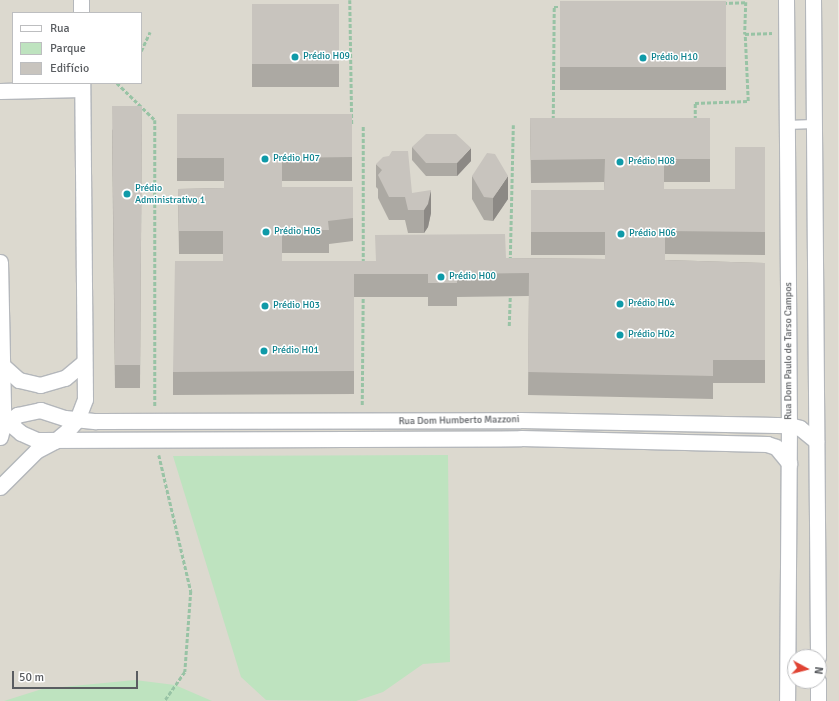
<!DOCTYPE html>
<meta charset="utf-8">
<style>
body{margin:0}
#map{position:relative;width:839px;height:701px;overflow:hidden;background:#eceae1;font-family:Signika,sans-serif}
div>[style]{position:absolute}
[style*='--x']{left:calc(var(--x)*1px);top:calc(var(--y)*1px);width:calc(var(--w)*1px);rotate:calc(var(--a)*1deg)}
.education>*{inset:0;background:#dcd9cf}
.green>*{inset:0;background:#bee3bf}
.path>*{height:2.5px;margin-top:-1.25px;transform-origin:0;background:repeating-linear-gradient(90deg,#98c3a5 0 4px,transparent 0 6px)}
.roads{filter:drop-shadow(1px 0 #b4b7bb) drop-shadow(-1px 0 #b4b7bb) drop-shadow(0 1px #b4b7bb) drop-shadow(0 -1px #b4b7bb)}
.lane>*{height:8px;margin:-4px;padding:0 4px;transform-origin:4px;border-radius:4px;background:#fff}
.street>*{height:15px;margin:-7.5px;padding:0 7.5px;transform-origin:7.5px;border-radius:7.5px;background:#fff}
.wall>*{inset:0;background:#aca9a3;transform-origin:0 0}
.shaded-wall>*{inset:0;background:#8c8985}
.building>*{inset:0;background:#c8c4be;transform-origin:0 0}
.dots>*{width:11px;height:11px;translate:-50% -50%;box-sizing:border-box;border:2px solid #fff;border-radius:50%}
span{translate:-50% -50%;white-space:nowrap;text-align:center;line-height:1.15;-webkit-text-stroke:3px #fff;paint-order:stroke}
.culture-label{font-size:10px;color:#0d838f}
.left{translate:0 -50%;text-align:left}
.street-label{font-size:10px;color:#5a5d61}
.legend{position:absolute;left:12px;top:12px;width:130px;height:72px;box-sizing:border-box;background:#fff;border:1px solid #bdbec0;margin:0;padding:5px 7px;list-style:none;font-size:12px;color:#5a5d61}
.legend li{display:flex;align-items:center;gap:8px;height:20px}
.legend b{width:20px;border:1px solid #bdbec0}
.north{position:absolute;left:787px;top:649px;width:40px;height:40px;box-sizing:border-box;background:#fff;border:1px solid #bdbec0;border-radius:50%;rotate:97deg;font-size:11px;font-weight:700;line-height:16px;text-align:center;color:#5a5d61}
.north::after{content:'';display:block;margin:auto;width:14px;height:18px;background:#e04333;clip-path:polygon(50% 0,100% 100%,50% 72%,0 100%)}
.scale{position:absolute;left:12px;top:671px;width:126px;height:18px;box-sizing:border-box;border:2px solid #5a5d61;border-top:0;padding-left:5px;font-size:12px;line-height:14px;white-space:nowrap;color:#5a5d61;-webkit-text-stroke:3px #fff;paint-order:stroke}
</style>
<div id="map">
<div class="education">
<i style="clip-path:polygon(evenodd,0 0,838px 0,839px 701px,0 701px,0 0,13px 13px,141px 13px,141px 83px,13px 83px,13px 13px,0 0,795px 657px,819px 657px,819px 681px,795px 681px,795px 657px)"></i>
</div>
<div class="green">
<i style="clip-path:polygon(448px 455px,450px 662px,423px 664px,383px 692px,356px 701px,266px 700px,241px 677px,173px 456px)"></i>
<i style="clip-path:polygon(135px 680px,175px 685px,212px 701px,4px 701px,42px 689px)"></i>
</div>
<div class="path">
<i style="--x:350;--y:0;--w:125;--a:89.1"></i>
<i style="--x:723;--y:3;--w:23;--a:-2"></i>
<i style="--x:746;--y:2;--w:32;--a:92"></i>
<i style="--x:745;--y:34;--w:27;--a:-2"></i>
<i style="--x:141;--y:51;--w:21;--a:-65"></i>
<i style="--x:117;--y:83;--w:53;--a:44.2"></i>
<i style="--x:155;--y:120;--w:286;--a:90"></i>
<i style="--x:553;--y:120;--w:113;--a:-89.5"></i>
<i style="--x:554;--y:7;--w:8;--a:0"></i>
<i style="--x:695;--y:120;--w:17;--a:-90"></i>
<i style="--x:695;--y:103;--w:53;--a:-2.2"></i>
<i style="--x:748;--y:101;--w:67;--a:-92.6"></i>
<i style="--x:510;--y:261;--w:136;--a:-88.7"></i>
<i style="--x:363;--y:263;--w:138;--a:-90"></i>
<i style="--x:509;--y:326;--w:32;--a:-88"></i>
<i style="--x:362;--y:405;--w:111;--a:-89.5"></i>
<i style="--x:159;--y:455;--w:140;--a:76.8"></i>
<i style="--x:191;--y:591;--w:81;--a:94.2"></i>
<i style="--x:185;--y:672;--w:35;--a:125"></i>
</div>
<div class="roads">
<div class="lane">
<i style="--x:787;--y:125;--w:27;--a:-2"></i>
</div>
<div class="street">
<i style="--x:81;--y:0;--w:13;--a:90"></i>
<i style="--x:786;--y:0;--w:425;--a:89.6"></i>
<i style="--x:789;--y:425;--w:276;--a:90.4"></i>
<i style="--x:813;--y:0;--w:657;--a:89.56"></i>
<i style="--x:0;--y:91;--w:82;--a:-1.4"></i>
<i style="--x:0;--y:262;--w:149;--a:88.8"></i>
<i style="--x:3;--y:411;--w:12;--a:66"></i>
<i style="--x:8;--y:422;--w:17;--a:40"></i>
<i style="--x:21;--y:433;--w:17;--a:24"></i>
<i style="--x:37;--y:440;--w:484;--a:-0.2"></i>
<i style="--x:521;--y:438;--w:246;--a:1.4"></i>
<i style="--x:767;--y:444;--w:9;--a:18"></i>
<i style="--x:776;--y:447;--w:21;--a:51"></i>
<i style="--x:1;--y:364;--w:24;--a:42"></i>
<i style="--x:19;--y:380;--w:22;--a:13"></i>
<i style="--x:40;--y:385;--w:26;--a:-16"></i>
<i style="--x:65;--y:378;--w:23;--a:-40"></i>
<i style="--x:0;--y:437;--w:8;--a:-76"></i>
<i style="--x:2;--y:429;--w:21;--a:-43"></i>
<i style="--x:17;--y:415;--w:24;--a:-12"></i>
<i style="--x:40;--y:410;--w:26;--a:18"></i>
<i style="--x:65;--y:418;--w:31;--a:6"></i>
<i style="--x:96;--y:421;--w:424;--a:-0.1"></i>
<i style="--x:520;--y:420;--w:269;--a:1.1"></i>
<i style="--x:789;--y:425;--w:11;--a:15"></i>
<i style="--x:800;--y:428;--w:21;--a:39"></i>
<i style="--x:0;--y:487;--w:51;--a:-45"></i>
<i style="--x:36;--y:451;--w:21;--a:-28"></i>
<i style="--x:55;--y:441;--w:17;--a:-40"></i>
<i style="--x:68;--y:430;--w:13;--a:-48"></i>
<i style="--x:77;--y:420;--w:22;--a:-69"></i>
<i style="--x:85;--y:399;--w:316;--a:-90.5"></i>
<i style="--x:818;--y:681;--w:20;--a:90"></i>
</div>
</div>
<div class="wall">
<i style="left:726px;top:1px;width:89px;height:166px;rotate:90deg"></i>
<i style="left:252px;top:4px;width:87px;height:83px"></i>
<i style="clip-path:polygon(142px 106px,140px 388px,115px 388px,112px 130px)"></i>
<i style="clip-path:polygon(177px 114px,352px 114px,352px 181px,282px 181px,282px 187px,353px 187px,353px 241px,329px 244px,329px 253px,282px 253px,282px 261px,376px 261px,506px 258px,605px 259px,605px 255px,531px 255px,531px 190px,604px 190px,604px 182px,531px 183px,530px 118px,710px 118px,710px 182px,664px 182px,664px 189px,735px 189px,765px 147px,765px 255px,665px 254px,665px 260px,765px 263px,765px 383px,713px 383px,713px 399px,528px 395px,529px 296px,457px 297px,457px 306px,428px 306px,428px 297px,354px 297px,354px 394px,173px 395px,173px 372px,223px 261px,223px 254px,179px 254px,178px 189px,224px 188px,224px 181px,177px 181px)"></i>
<i style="clip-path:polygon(412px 147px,471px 161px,457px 176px,426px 176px,412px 160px)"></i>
<i style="clip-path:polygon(376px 164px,431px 213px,428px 227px,424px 233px,408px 233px,405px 220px,389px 220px,378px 198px,378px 189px,376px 187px)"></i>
<i style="clip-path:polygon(472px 176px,508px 199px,493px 221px,484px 220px,472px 199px)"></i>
</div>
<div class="shaded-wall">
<i style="clip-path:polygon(471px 148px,471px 161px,457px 176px,457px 163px)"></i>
<i style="clip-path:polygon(508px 176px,508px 199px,493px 221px,493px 198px)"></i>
<i style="clip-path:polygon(431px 190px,431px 213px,428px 227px,424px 233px,424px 210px)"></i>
</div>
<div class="building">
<i style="left:726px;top:1px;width:66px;height:166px;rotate:90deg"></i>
<i style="left:252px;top:4px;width:87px;height:60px"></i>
<i style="clip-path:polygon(112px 106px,142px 106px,140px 365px,115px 365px)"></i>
<i style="clip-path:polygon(177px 114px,352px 114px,352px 157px,282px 158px,282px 187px,353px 187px,353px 218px,328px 221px,329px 230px,282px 230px,282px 261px,376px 261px,375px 235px,505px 234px,506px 258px,605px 259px,605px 232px,531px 232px,531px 190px,604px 190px,605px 159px,531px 160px,530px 118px,710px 118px,710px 159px,664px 159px,664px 189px,735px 189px,735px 147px,765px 147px,765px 232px,665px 231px,665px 260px,765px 263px,765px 360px,713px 360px,713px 376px,528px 372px,529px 273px,457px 274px,457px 283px,428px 283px,428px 274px,354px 274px,354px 371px,173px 372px,175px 261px,223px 261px,223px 231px,179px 231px,178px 189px,224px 188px,224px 158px,177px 158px)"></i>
<i style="clip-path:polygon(426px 134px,456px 134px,471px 148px,457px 163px,426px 163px,412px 147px)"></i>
<i style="clip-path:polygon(392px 151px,408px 151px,412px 193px,431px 190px,428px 204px,424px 210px,408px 210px,405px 197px,389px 197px,378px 175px,382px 170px,376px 164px,383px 157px,389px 156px)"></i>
<i style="clip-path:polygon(487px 153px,495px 154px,508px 176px,493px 198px,484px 197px,472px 176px)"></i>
</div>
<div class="dots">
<i style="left:295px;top:57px;background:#0f9aa8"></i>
<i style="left:643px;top:58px;background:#0f9aa8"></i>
<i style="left:265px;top:159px;background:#0f9aa8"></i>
<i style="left:620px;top:162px;background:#0f9aa8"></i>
<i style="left:127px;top:194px;background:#0f9aa8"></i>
<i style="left:266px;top:232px;background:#0f9aa8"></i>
<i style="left:621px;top:234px;background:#0f9aa8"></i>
<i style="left:441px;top:277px;background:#0f9aa8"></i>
<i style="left:620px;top:304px;background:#0f9aa8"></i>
<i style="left:265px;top:306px;background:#0f9aa8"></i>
<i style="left:620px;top:335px;background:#0f9aa8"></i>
<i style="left:264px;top:351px;background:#0f9aa8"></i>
</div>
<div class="culture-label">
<span class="left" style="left:303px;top:57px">Prédio H09</span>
<span class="left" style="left:651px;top:58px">Prédio H10</span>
<span class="left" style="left:273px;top:159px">Prédio H07</span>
<span class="left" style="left:628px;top:162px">Prédio H08</span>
<span class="left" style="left:135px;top:194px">Prédio<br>Administrativo 1</span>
<span class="left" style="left:274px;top:232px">Prédio H05</span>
<span class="left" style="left:629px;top:234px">Prédio H06</span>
<span class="left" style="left:449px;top:277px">Prédio H00</span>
<span class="left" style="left:628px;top:304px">Prédio H04</span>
<span class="left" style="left:273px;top:306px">Prédio H03</span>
<span class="left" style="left:628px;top:335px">Prédio H02</span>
<span class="left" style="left:272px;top:351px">Prédio H01</span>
</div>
<div class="street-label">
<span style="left:789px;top:351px;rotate:-90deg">Rua Dom Paulo de Tarso Campos</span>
<span style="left:459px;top:421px;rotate:-1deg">Rua Dom Humberto Mazzoni</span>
</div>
<ul class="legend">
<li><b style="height:5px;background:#fff"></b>Rua</li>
<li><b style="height:11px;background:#bee3bf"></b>Parque</li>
<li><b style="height:11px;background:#c8c4be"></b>Edifício</li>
</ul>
<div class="north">N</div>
<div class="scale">50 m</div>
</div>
